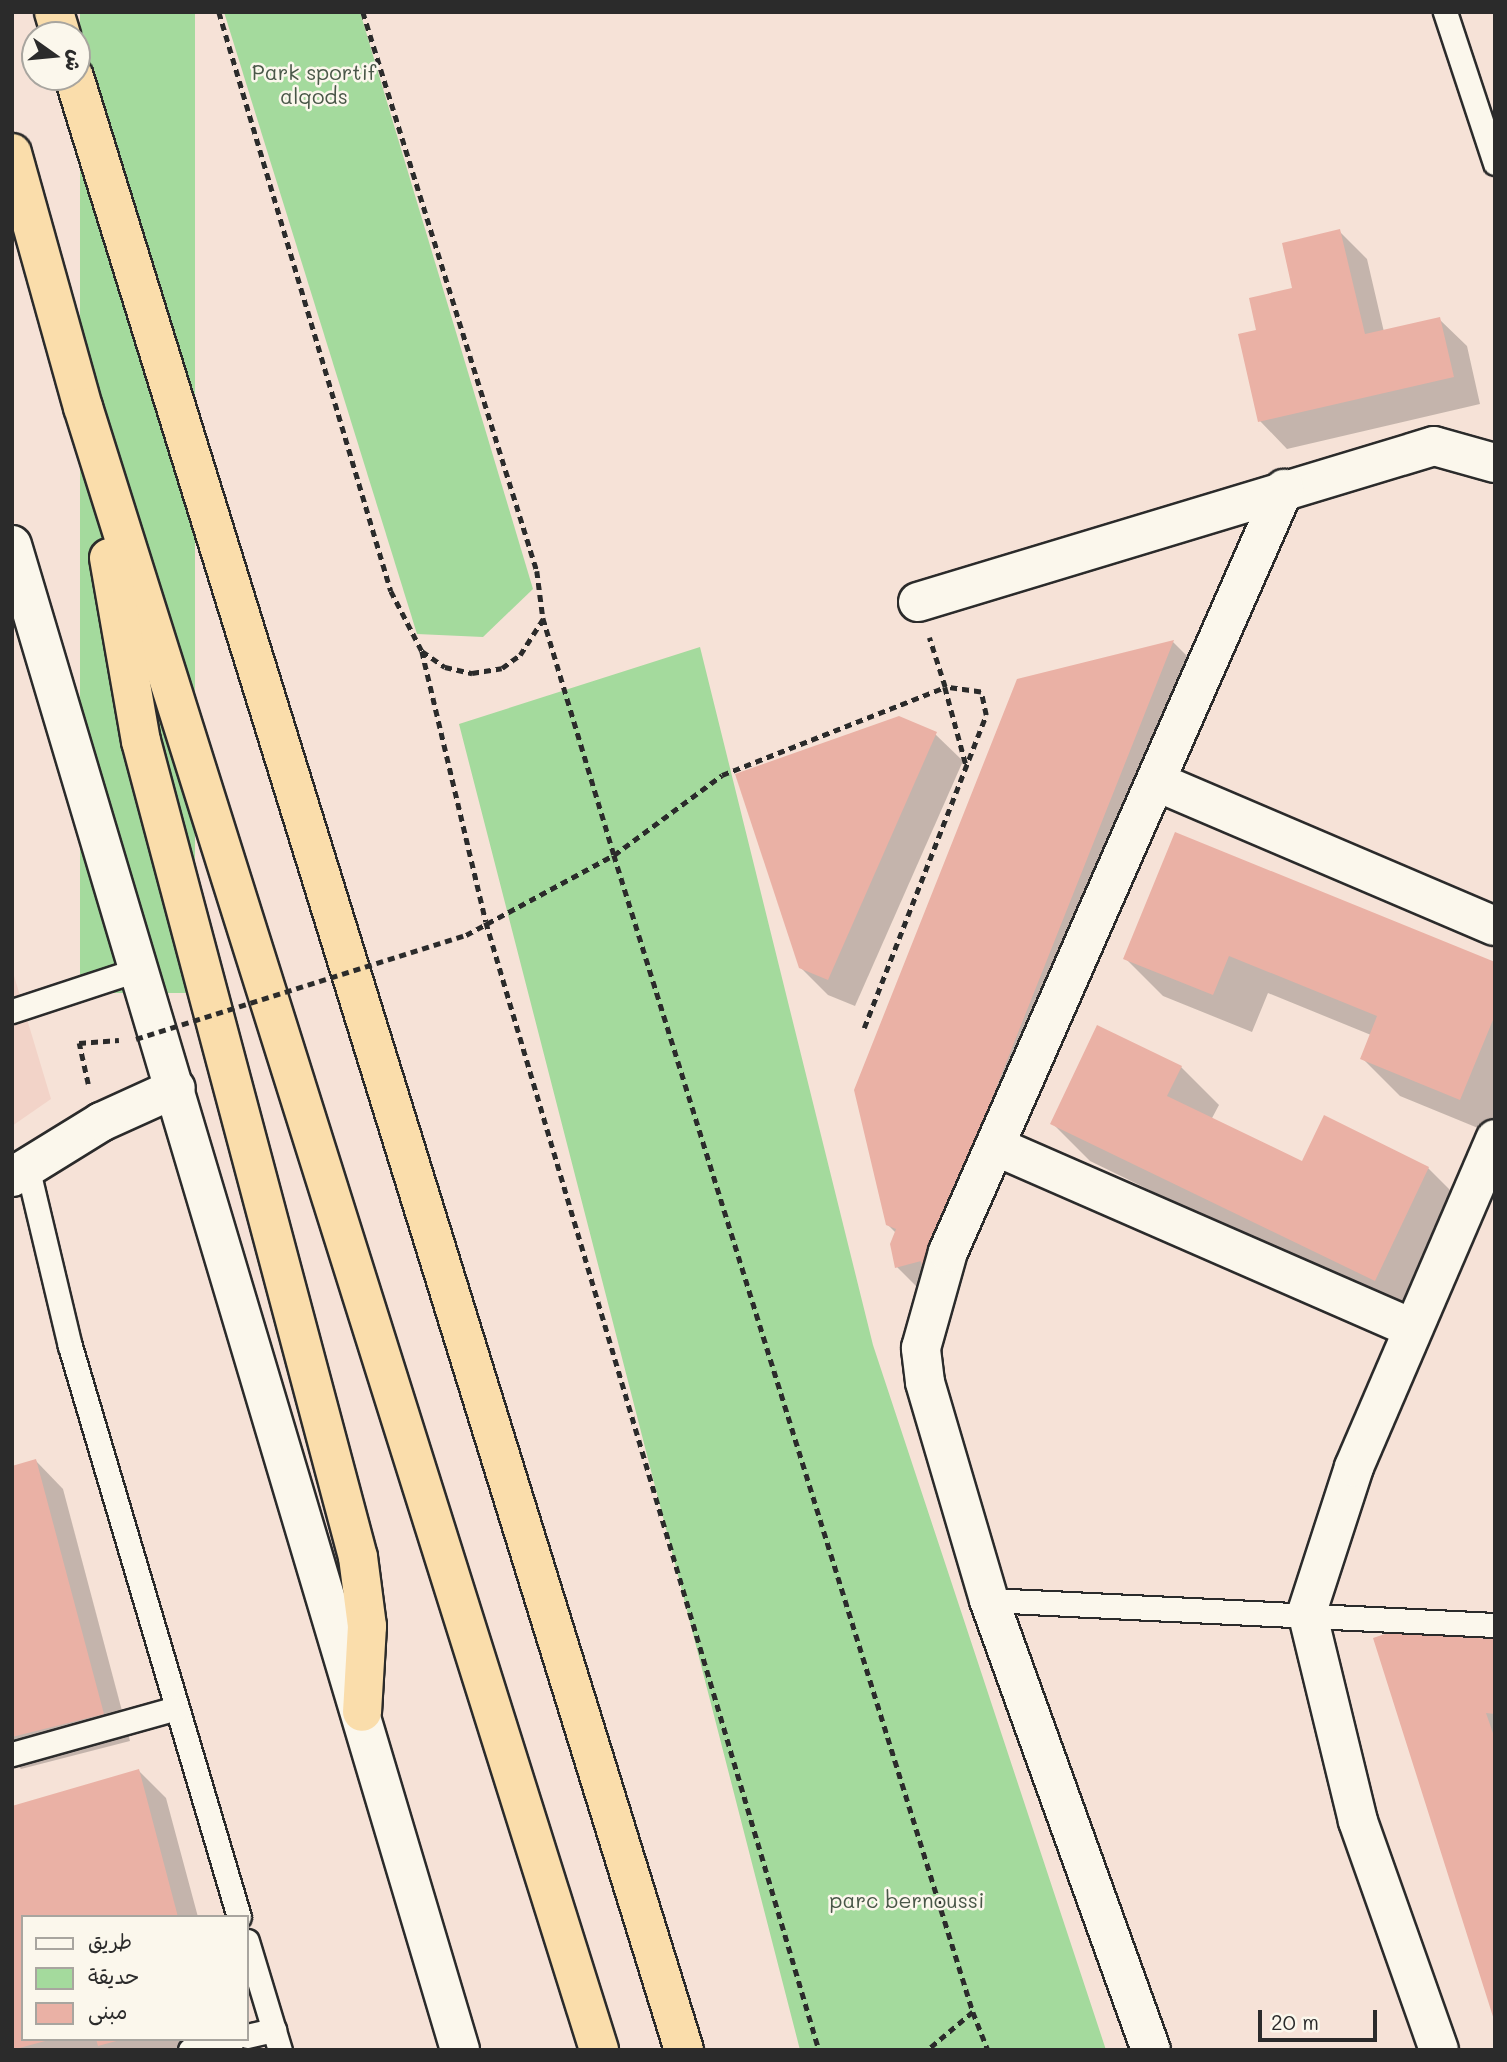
<!DOCTYPE html>
<meta charset="utf-8">
<style>
body{margin:0}
#map{position:relative;width:1507px;height:2062px;overflow:hidden;background:#f6e2d7;font-family:Mali,"Playpen Sans Arabic",sans-serif}
div>[style]{position:absolute}
[style*='--x']{left:calc(var(--x)*1px);top:calc(var(--y)*1px);width:calc(var(--w)*1px);rotate:calc(var(--a)*1deg)}
.built>*{inset:0;background:#f2d3c8}
.green>*{inset:0;background:#a4da9d;transform-origin:0 0}
.shadow>*{inset:0;background:#0003}
.building>*{inset:0;background:#eab1a5}
.path>*{height:4.5px;margin-top:-2.25px;transform-origin:0;background:repeating-linear-gradient(90deg,#2b2b2b 0 7px,transparent 0 12px)}
.roads{filter:drop-shadow(2px 0 #2b2b2b) drop-shadow(-2px 0 #2b2b2b) drop-shadow(0 2px #2b2b2b) drop-shadow(0 -2px #2b2b2b)}
.service>*{height:23px;margin:-11.5px;padding:0 11.5px;transform-origin:11.5px;border-radius:11.5px;background:#fbf7ec}
.minor>*{height:38px;margin:-19px;padding:0 19px;transform-origin:19px;border-radius:19px;background:#fbf7ec}
.trunk>*{height:38px;margin:-19px;padding:0 19px;transform-origin:19px;border-radius:19px;background:#faddab}
.path-bridge>*{height:4.5px;margin-top:-2.25px;transform-origin:0;background:repeating-linear-gradient(90deg,#2b2b2b 0 7px,transparent 0 12px)}
span{translate:-50% -50%;white-space:nowrap;text-align:center;line-height:1.15;-webkit-text-stroke:5px #fbf7ec;paint-order:stroke}
.park-label{font-size:21px;color:#495748}
.frame{position:absolute;inset:0;border:14px solid #2b2b2b;pointer-events:none}
.legend{position:absolute;left:21px;top:1915px;width:228px;height:126px;box-sizing:border-box;background:#fbf7ec;border:2px solid #a8a59f;margin:0;padding:9px 12px;list-style:none;font-size:21px;color:#2b2b2b}
.legend li{display:flex;align-items:center;gap:14px;height:35px}
.legend b{width:35px;border:2px solid #a8a59f}
.north{position:absolute;left:21px;top:21px;width:70px;height:70px;box-sizing:border-box;background:#fbf7ec;border:2px solid #a8a59f;border-radius:50%;rotate:105deg;font-size:19px;font-weight:700;line-height:28px;text-align:center;color:#2b2b2b}
.north::after{content:'';display:block;margin:auto;width:24px;height:32px;background:#2b2b2b;clip-path:polygon(50% 0,100% 100%,50% 72%,0 100%)}
.scale{position:absolute;left:1258px;top:2010px;width:119px;height:32px;box-sizing:border-box;border:4px solid #2b2b2b;border-top:0;padding-left:9px;font-size:21px;line-height:24px;white-space:nowrap;color:#2b2b2b;-webkit-text-stroke:5px #fbf7ec;paint-order:stroke}
</style>
<div id="map">
<div class="built">
<i style="clip-path:polygon(12px 969px,51px 1099px,12px 1126px)"></i>
</div>
<div class="green">
<i style="left:80px;top:12px;width:115px;height:981px"></i>
<i style="clip-path:polygon(224px 12px,360px 12px,533px 589px,483px 637px,417px 634px)"></i>
<i style="clip-path:polygon(700px 647px,873px 1345px,1106px 2050px,800px 2050px,459px 724px)"></i>
</div>
<div class="shadow">
<i style="clip-path:polygon(1339px 231px,1367px 259px,1384px 332px,1439px 319px,1467px 346px,1480px 404px,1287px 449px,1260px 421px,1258px 331px)"></i>
<i style="clip-path:polygon(1173px 642px,1200px 669px,951px 1297px,924px 1294px,897px 1267px,896px 1233px,887px 1224px,1019px 680px)"></i>
<i style="clip-path:polygon(935px 734px,963px 761px,855px 1006px,828px 995px,800px 967px)"></i>
<i style="clip-path:polygon(1176px 834px,1495px 964px,1495px 1135px,1400px 1096px,1362px 1058px,1371px 1035px,1268px 993px,1252px 1032px,1163px 996px,1125px 958px)"></i>
<i style="clip-path:polygon(1181px 1067px,1219px 1105px,1211px 1120px,1302px 1164px,1428px 1168px,1466px 1206px,1413px 1318px,1090px 1161px,1052px 1123px)"></i>
<i style="clip-path:polygon(36px 1461px,63px 1489px,130px 1741px,21px 1769px,12px 1760px,12px 1468px)"></i>
<i style="clip-path:polygon(1442px 1636px,1495px 1641px,1495px 2019px,1375px 1639px)"></i>
<i style="clip-path:polygon(139px 1771px,166px 1798px,198px 1917px,23px 1917px,23px 2039px,230px 2039px,216px 2050px,12px 2050px,12px 1807px)"></i>
</div>
<div class="building">
<i style="clip-path:polygon(1340px 229px,1365px 334px,1440px 317px,1454px 377px,1258px 422px,1238px 334px,1256px 330px,1249px 298px,1292px 288px,1282px 243px)"></i>
<i style="clip-path:polygon(1174px 640px,923px 1272px,921px 1261px,895px 1268px,890px 1244px,896px 1229px,886px 1225px,854px 1090px,1017px 679px)"></i>
<i style="clip-path:polygon(899px 716px,937px 732px,828px 980px,799px 968px,735px 774px)"></i>
<i style="clip-path:polygon(1175px 832px,1495px 962px,1495px 1015px,1460px 1100px,1360px 1059px,1377px 1016px,1229px 956px,1213px 995px,1123px 959px)"></i>
<i style="clip-path:polygon(1097px 1025px,1182px 1066px,1167px 1096px,1302px 1161px,1324px 1115px,1429px 1167px,1375px 1281px,1050px 1124px)"></i>
<i style="clip-path:polygon(36px 1459px,104px 1714px,12px 1737px,12px 1466px)"></i>
<i style="clip-path:polygon(1388px 1633px,1495px 1639px,1495px 1714px,1486px 1713px,1495px 1739px,1495px 2023px,1373px 1638px)"></i>
<i style="clip-path:polygon(139px 1769px,178px 1917px,23px 1917px,23px 2039px,49px 2040px,12px 2050px,12px 1806px)"></i>
<i style="clip-path:polygon(96px 2039px,120px 2039px,120px 2040px,98px 2046px)"></i>
</div>
<div class="path">
<i style="--x:219;--y:12;--w:604;--a:73.46"></i>
<i style="--x:391;--y:591;--w:68;--a:62.7"></i>
<i style="--x:422;--y:651;--w:278;--a:76.7"></i>
<i style="--x:486;--y:922;--w:1176;--a:73.55"></i>
<i style="--x:363;--y:12;--w:585;--a:72.71"></i>
<i style="--x:537;--y:571;--w:47;--a:82.7"></i>
<i style="--x:543;--y:618;--w:247;--a:73.3"></i>
<i style="--x:614;--y:855;--w:1211;--a:72.76"></i>
<i style="--x:973;--y:2012;--w:59;--a:139.8"></i>
<i style="--x:422;--y:651;--w:28;--a:35"></i>
<i style="--x:445;--y:667;--w:28;--a:13"></i>
<i style="--x:472;--y:673;--w:30;--a:-9"></i>
<i style="--x:502;--y:668;--w:22;--a:-36"></i>
<i style="--x:520;--y:655;--w:43;--a:-57.4"></i>
<i style="--x:466;--y:935;--w:168;--a:-28.4"></i>
<i style="--x:614;--y:855;--w:134;--a:-36.5"></i>
<i style="--x:722;--y:775;--w:240;--a:-21.5"></i>
<i style="--x:945;--y:687;--w:52;--a:-107.7"></i>
<i style="--x:864;--y:1028;--w:336;--a:-68.7"></i>
<i style="--x:986;--y:715;--w:24;--a:-102"></i>
<i style="--x:981;--y:692;--w:36;--a:-172"></i>
<i style="--x:945;--y:687;--w:81;--a:74.9"></i>
<i style="--x:88;--y:1084;--w:42;--a:-102.4"></i>
<i style="--x:79;--y:1043;--w:40;--a:-4.3"></i>
<i style="--x:973;--y:2012;--w:41;--a:68.5"></i>
</div>
<div class="roads">
<div class="service">
<i style="--x:1445;--y:12;--w:159;--a:71.7"></i>
<i style="--x:12;--y:1011;--w:132;--a:-18.2"></i>
<i style="--x:27;--y:1166;--w:185;--a:76.6"></i>
<i style="--x:70;--y:1346;--w:595;--a:73.51"></i>
<i style="--x:989;--y:1600;--w:507;--a:2.83"></i>
<i style="--x:12;--y:1754;--w:171;--a:-15.6"></i>
<i style="--x:247;--y:1941;--w:114;--a:73.2"></i>
<i style="--x:247;--y:2036;--w:28;--a:-13"></i>
<i style="--x:190;--y:2050;--w:45;--a:-14"></i>
</div>
<div class="minor">
<i style="--x:12;--y:545;--w:1570;--a:73.42"></i>
<i style="--x:918;--y:602;--w:539;--a:-16.82"></i>
<i style="--x:1434;--y:446;--w:63;--a:15.6"></i>
<i style="--x:1157;--y:782;--w:367;--a:23.1"></i>
<i style="--x:995;--y:1146;--w:454;--a:23.6"></i>
<i style="--x:12;--y:1177;--w:105;--a:-31.7"></i>
<i style="--x:101;--y:1122;--w:82;--a:-24.4"></i>
<i style="--x:1151;--y:2050;--w:478;--a:-109.8"></i>
<i style="--x:989;--y:1600;--w:227;--a:-106.4"></i>
<i style="--x:925;--y:1382;--w:34;--a:-97"></i>
<i style="--x:921;--y:1348;--w:100;--a:-74.3"></i>
<i style="--x:948;--y:1252;--w:834;--a:-66.23"></i>
<i style="--x:1439;--y:2050;--w:243;--a:-109.5"></i>
<i style="--x:1358;--y:1821;--w:215;--a:-103.7"></i>
<i style="--x:1307;--y:1612;--w:152;--a:-72"></i>
<i style="--x:1354;--y:1467;--w:357;--a:-66.7"></i>
</div>
<div class="trunk">
<i style="--x:54;--y:12;--w:24;--a:73"></i>
<i style="--x:74;--y:77;--w:2065;--a:72.82"></i>
<i style="--x:12;--y:153;--w:264;--a:74.4"></i>
<i style="--x:83;--y:407;--w:1722;--a:72.56"></i>
<i style="--x:109;--y:558;--w:186;--a:80.1"></i>
<i style="--x:141;--y:741;--w:844;--a:75.11"></i>
<i style="--x:358;--y:1557;--w:70;--a:82.6"></i>
<i style="--x:367;--y:1626;--w:86;--a:93.3"></i>
</div>
</div>
<div class="path-bridge">
<i style="--x:136;--y:1039;--w:346;--a:-17.5"></i>
</div>
<div class="park-label">
<span style="left:314px;top:84px">Park sportif<br>alqods</span>
<span style="left:907px;top:1900px">parc bernoussi</span>
</div>
<div class="frame"></div>
<ul class="legend">
<li><b style="height:9px;background:#fbf7ec"></b>طريق</li>
<li><b style="height:19px;background:#a4da9d"></b>حديقة</li>
<li><b style="height:19px;background:#eab1a5"></b>مبنى</li>
</ul>
<div class="north">ش</div>
<div class="scale">20 m</div>
</div>
